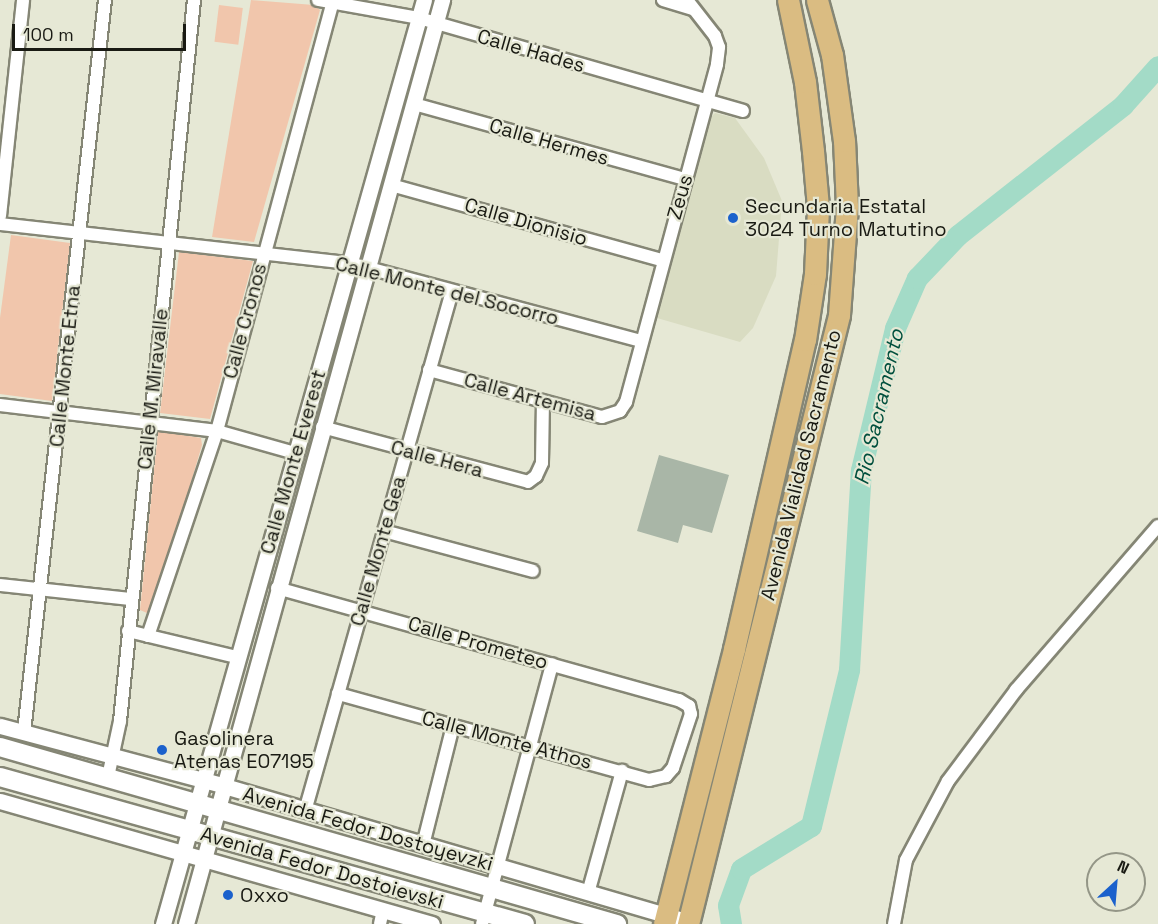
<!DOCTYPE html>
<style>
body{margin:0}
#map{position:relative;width:1158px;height:924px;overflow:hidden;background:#e6e8d5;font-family:"Space Grotesk",sans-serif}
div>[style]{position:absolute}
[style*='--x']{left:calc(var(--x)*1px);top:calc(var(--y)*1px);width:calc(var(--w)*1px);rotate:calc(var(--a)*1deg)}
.built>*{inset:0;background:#d9dcc2}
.green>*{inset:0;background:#f1c6ac;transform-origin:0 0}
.river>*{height:21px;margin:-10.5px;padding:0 10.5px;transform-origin:10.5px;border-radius:10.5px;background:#a3dbc7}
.building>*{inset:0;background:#a9b6a7}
.roads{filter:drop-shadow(2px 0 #858675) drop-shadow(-2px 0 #858675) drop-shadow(0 2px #858675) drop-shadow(0 -2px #858675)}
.minor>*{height:12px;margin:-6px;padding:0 6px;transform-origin:6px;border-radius:6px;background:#fff}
.tertiary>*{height:15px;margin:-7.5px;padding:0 7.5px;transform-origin:7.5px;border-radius:7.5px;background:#fff}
.secondary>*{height:18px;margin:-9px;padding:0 9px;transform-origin:9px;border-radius:9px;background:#fff}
.trunk>*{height:21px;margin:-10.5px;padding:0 10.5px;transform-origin:10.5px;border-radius:10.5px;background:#dabc82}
.dots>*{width:16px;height:16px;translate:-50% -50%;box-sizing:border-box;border:3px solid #e6e8d5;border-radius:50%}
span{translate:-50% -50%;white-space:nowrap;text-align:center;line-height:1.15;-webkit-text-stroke:4.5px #e6e8d5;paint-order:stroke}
.street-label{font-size:20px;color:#191a13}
.poi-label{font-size:20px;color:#191a13}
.left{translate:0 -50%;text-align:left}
.water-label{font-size:21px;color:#004f3d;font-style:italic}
.north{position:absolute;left:1086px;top:852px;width:60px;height:60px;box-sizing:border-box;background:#e6e8d5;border:2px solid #949687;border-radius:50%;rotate:26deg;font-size:16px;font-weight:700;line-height:24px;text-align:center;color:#191a13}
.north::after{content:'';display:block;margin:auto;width:21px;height:27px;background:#1b61cc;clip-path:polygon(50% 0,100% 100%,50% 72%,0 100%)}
.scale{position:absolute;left:12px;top:24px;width:174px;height:27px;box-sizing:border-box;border:3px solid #191a13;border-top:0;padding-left:8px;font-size:18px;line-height:21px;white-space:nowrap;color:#191a13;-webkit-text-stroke:4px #e6e8d5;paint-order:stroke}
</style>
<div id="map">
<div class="built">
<i style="clip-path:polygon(715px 113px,735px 118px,764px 158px,782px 201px,776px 276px,753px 328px,740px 342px,657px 318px,710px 118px)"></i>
</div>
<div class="green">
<i style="clip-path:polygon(251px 0,314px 5px,320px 10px,254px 242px,212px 237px)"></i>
<i style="left:219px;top:5px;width:24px;height:37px;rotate:7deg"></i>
<i style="clip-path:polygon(11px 235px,70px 243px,52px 401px,0 394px,0 318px)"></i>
<i style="clip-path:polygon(179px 252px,253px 261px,210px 419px,160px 413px)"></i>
<i style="clip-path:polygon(158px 431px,201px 438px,202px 445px,153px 611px,147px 613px,140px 610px)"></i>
</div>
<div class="river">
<i style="--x:731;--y:924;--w:19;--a:-99"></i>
<i style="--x:728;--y:905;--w:38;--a:-70"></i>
<i style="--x:741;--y:869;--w:82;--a:-31.6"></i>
<i style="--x:811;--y:826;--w:161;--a:-76.3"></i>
<i style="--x:849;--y:670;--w:200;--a:-86.6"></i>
<i style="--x:861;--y:470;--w:146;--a:-76.5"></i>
<i style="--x:895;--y:328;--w:55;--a:-66.3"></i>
<i style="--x:917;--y:278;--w:59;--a:-46.4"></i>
<i style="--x:958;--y:235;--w:210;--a:-38.2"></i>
<i style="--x:1123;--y:105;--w:52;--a:-48.1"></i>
</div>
<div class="building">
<i style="clip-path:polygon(659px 455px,729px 475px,712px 533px,683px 525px,678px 543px,637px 531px)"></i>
</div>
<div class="roads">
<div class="minor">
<i style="--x:318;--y:0;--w:103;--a:10.1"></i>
<i style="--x:419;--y:18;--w:337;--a:16"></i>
<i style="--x:663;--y:0;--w:31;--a:17"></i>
<i style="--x:414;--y:104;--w:280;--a:15.5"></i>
<i style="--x:391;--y:185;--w:281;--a:15.5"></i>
<i style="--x:0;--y:216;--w:217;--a:-83.9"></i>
<i style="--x:0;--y:224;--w:352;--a:6.4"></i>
<i style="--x:350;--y:263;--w:302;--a:15"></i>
<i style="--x:429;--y:370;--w:179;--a:15.2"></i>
<i style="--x:602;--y:417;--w:19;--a:-18"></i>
<i style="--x:620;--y:411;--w:11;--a:-56"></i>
<i style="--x:626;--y:402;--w:350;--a:-74.9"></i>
<i style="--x:717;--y:64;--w:17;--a:-83"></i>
<i style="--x:719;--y:47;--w:12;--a:-110"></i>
<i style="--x:715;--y:36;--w:46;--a:-127.9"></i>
<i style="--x:0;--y:405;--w:219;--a:6.8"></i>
<i style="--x:217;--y:431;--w:81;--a:15.8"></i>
<i style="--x:322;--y:427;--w:213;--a:14.9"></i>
<i style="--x:528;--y:482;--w:10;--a:-37"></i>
<i style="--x:536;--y:476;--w:14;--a:-65"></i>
<i style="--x:542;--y:463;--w:61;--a:-89.1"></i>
<i style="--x:384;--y:531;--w:154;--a:15"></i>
<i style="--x:0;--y:585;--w:132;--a:6.1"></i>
<i style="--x:277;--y:588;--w:417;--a:15.6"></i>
<i style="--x:679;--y:700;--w:12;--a:31"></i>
<i style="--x:689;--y:706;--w:8;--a:76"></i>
<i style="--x:691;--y:714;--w:57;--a:108.4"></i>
<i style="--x:673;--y:768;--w:11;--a:131"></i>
<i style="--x:666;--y:776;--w:17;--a:167"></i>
<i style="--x:649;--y:780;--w:323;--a:-164.5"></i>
<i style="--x:128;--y:631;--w:111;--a:13.5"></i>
<i style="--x:148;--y:636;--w:216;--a:-71.4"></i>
<i style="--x:217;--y:431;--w:444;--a:-74.9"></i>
<i style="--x:24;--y:732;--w:736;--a:-83.69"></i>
<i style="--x:108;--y:777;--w:57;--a:-77.9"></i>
<i style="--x:120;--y:721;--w:725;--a:-84.14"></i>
<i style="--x:305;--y:811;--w:540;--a:-74.21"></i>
<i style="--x:423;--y:845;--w:123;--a:-75.9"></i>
<i style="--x:588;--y:893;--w:127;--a:-74.4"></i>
<i style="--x:380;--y:924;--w:14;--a:-78"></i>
<i style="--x:482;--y:924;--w:269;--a:-74.9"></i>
<i style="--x:894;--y:924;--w:65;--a:-79.4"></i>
<i style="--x:906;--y:860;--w:89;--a:-62"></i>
<i style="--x:948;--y:781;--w:114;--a:-53.2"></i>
<i style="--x:1016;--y:690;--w:217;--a:-49.1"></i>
</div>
<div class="tertiary">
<i style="--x:0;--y:726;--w:229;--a:14.9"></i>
<i style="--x:221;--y:785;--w:487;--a:16.3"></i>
<i style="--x:0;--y:801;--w:449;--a:15.9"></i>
<i style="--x:163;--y:924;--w:960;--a:-74.23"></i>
<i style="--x:186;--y:924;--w:959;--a:-74.51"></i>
</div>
<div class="secondary">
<i style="--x:0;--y:747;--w:642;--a:16.01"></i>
<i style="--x:0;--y:777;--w:545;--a:15.64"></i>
</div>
<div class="trunk">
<i style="--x:664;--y:924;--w:284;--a:-75.7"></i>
<i style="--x:734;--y:649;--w:317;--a:-77.1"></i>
<i style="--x:805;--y:340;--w:67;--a:-81.4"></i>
<i style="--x:815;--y:274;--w:67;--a:-87.4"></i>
<i style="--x:818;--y:207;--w:56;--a:-95.1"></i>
<i style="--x:813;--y:151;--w:69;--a:-96.6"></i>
<i style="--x:805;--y:82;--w:84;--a:-101.7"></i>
<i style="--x:688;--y:924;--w:627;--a:-76.07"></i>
<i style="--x:839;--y:315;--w:109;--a:-85.8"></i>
<i style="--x:847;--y:206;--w:65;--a:-92.6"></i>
<i style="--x:844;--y:141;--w:87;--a:-97.9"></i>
<i style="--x:832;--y:55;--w:57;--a:-105.3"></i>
</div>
</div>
<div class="dots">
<i style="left:733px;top:218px;background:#1b61cc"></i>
<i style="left:162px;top:750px;background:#1b61cc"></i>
<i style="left:228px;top:895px;background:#1b61cc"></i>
</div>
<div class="street-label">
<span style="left:531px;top:51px;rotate:16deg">Calle Hades</span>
<span style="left:549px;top:142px;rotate:16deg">Calle Hermes</span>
<span style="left:680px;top:197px;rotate:-74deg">Zeus</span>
<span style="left:526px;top:222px;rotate:16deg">Calle Dionisio</span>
<span style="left:447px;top:291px;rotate:14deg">Calle Monte del Socorro</span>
<span style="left:245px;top:321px;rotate:-75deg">Calle Cronos</span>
<span style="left:65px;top:366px;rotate:-84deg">Calle Monte Etna</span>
<span style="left:153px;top:389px;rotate:-84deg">Calle M. Miravalle</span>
<span style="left:530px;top:397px;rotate:15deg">Calle Artemisa</span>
<span style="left:437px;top:459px;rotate:15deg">Calle Hera</span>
<span style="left:293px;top:462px;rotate:-74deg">Calle Monte Everest</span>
<span style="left:801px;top:465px;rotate:-76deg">Avenida Vialidad Sacramento</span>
<span style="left:378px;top:551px;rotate:-74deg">Calle Monte Gea</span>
<span style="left:478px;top:643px;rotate:16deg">Calle Prometeo</span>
<span style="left:507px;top:740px;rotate:15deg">Calle Monte Athos</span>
<span style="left:368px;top:829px;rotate:16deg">Avenida Fedor Dostoyevzki</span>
<span style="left:322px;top:868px;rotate:16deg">Avenida Fedor Dostoievski</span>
</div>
<div class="poi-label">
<span class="left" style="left:745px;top:218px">Secundaria Estatal<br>3024 Turno Matutino</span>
<span class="left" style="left:174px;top:750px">Gasolinera<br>Atenas E07195</span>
<span class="left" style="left:240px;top:895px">Oxxo</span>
</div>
<div class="water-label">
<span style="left:879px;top:407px;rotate:-77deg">Rio Sacramento</span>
</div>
<div class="north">N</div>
<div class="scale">100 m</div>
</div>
